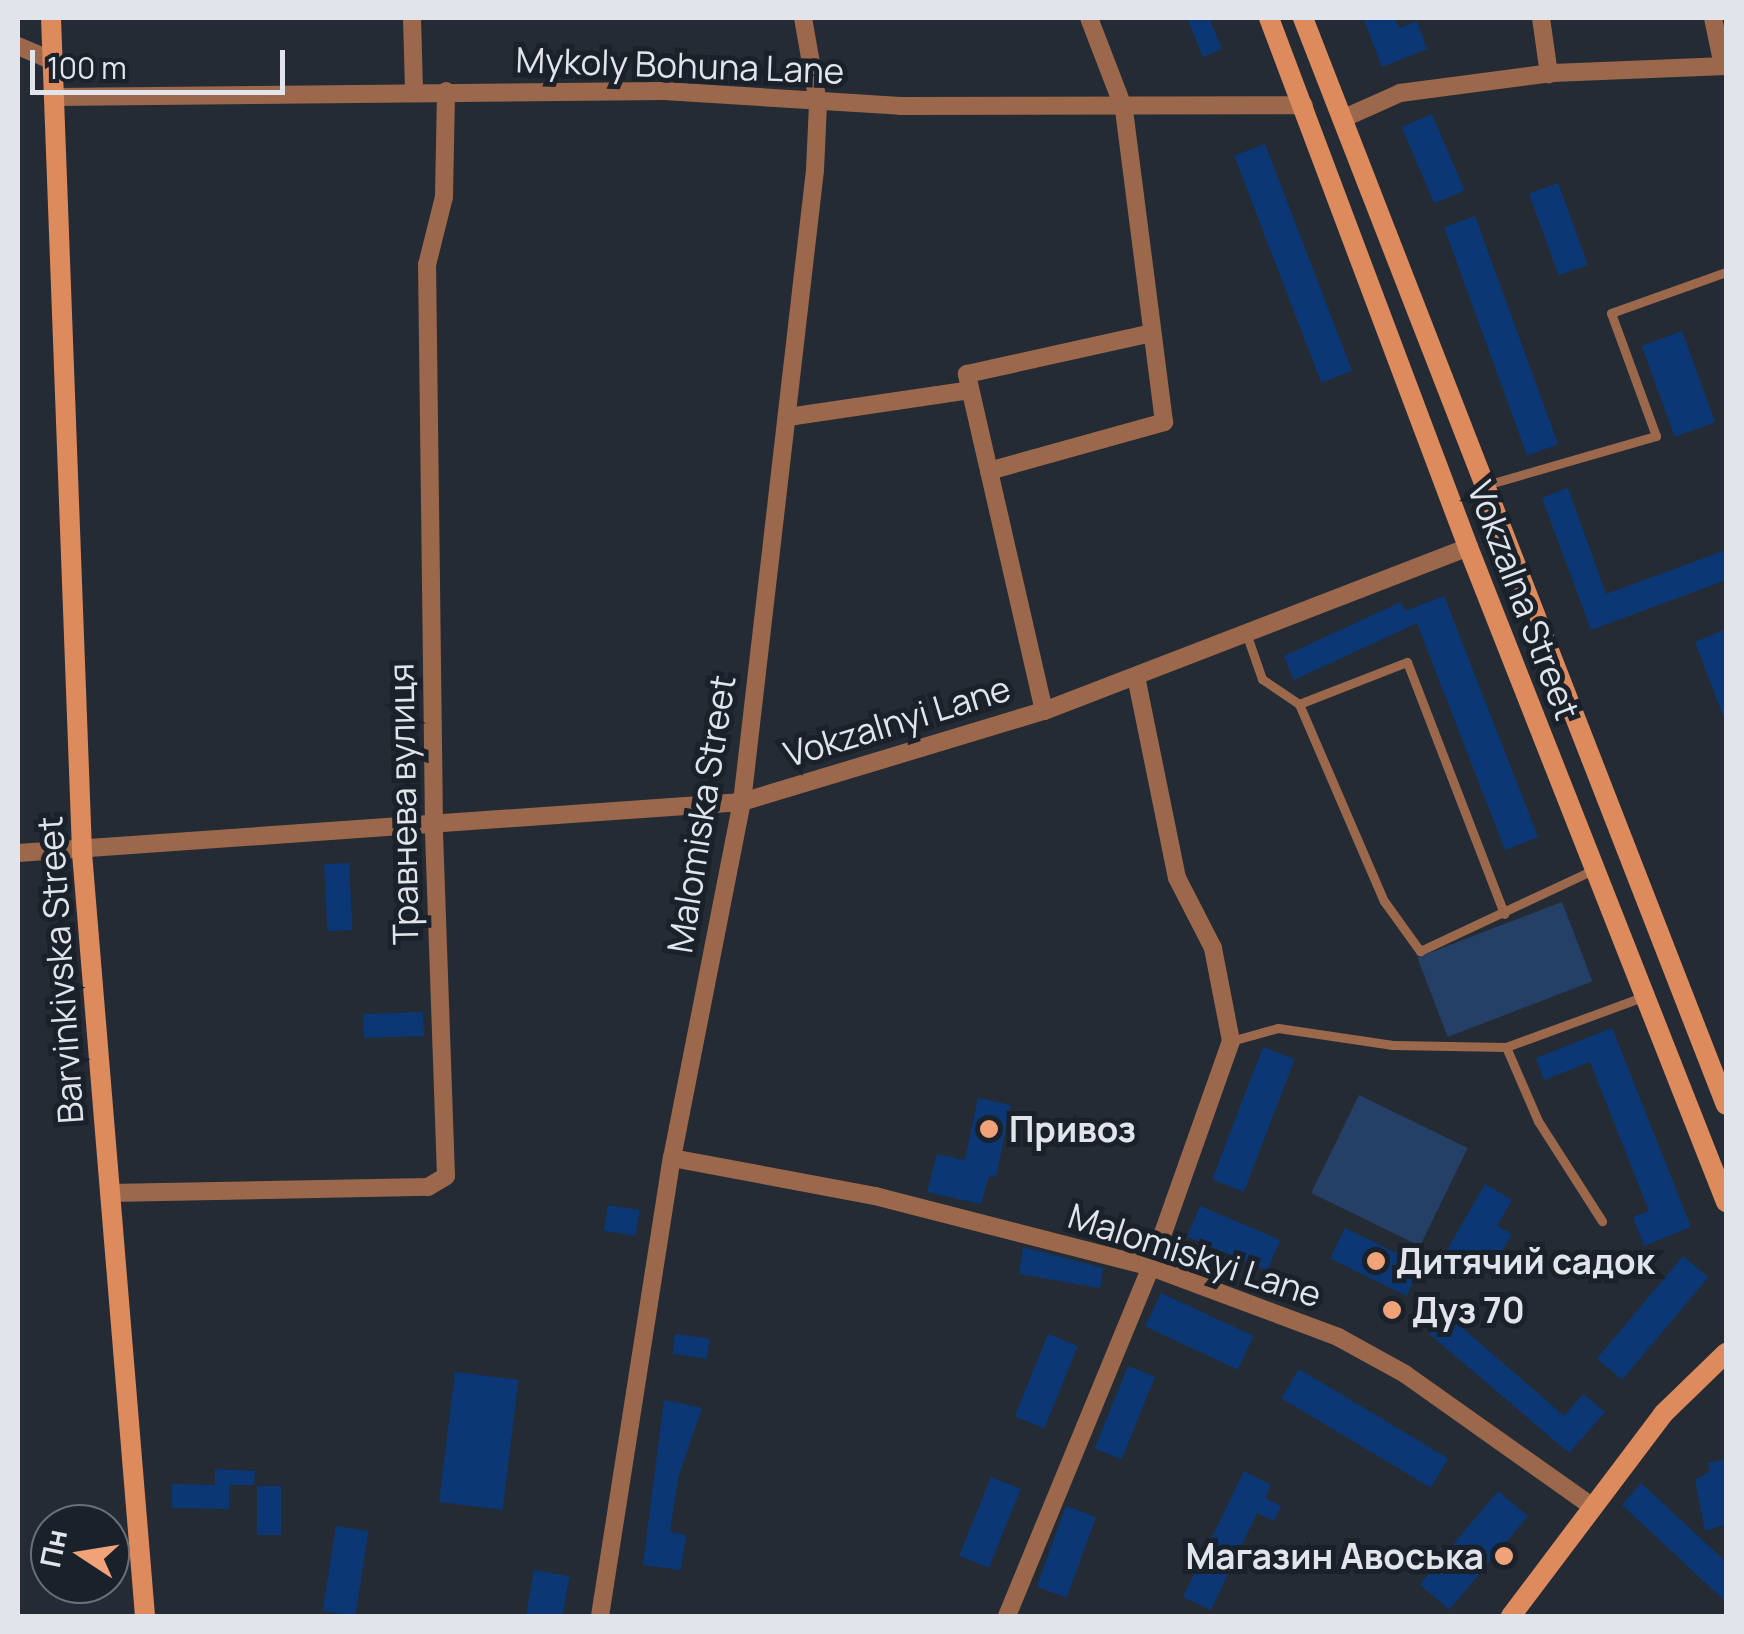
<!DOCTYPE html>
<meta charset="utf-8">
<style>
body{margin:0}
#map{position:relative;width:1744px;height:1634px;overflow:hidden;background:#242b34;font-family:Manrope,sans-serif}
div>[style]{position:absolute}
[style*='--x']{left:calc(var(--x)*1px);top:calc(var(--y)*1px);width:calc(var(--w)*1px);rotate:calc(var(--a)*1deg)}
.green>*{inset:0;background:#254066;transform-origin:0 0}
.building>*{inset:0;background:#0b3874;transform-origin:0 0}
.lane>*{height:9px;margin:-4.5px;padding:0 4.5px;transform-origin:4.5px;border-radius:4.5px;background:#9c684c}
.street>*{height:18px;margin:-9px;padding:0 9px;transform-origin:9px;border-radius:9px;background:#9c684c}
.secondary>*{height:20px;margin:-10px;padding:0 10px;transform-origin:10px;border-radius:10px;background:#dd8a5c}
.dots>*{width:28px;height:28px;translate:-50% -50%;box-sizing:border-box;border:5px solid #1b212a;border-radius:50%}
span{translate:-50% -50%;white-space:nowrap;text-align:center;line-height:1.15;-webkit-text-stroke:10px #1b212a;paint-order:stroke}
.street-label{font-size:35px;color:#e1e5eb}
.poi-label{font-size:35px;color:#e1e5eb;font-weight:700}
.left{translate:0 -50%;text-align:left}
.right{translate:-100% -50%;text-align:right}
.frame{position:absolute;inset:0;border:20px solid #e1e5eb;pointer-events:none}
.north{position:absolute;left:30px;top:1504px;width:100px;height:100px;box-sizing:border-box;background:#1b212a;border:2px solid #6a6f77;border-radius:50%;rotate:282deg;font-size:28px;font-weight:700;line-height:40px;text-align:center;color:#e1e5eb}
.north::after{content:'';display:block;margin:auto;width:35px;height:45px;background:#f0a279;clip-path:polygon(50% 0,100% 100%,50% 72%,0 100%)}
.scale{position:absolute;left:30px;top:50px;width:255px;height:45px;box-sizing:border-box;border:5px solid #e1e5eb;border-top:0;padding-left:12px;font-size:30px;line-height:35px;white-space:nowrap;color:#e1e5eb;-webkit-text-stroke:8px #1b212a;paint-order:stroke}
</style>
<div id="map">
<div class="green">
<i style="left:1562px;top:902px;width:85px;height:155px;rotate:69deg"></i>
<i style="left:1359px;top:1095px;width:121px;height:109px;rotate:26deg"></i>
</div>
<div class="building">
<i style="clip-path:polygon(1187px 18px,1209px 18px,1222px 49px,1203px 57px)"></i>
<i style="clip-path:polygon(1363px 18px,1394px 18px,1399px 28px,1417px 21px,1427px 49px,1382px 67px)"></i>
<i style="left:1432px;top:114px;width:83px;height:33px;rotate:67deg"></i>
<i style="left:1265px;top:144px;width:243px;height:33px;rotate:69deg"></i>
<i style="left:1558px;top:183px;width:87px;height:31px;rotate:70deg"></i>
<i style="left:1475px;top:216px;width:243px;height:33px;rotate:70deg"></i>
<i style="left:1682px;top:331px;width:97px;height:43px;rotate:70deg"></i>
<i style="clip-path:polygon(1568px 488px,1606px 594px,1726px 550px,1726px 580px,1591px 630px,1542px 498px)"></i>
<i style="clip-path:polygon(1444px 596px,1538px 837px,1505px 850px,1417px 623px,1294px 680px,1284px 656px,1401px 602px,1405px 611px)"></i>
<i style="clip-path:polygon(1726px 629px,1726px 721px,1725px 721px,1695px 642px)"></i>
<i style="left:349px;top:863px;width:67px;height:25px;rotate:87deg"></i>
<i style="left:423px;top:1012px;width:24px;height:60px;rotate:88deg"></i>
<i style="clip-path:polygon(1612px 1028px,1691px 1227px,1644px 1246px,1633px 1217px,1649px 1211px,1590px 1062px,1544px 1080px,1536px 1058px)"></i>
<i style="left:1263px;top:1047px;width:34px;height:142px;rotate:21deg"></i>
<i style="clip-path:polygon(978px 1098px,1011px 1105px,996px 1177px,989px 1176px,981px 1204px,927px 1192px,937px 1154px,965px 1160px)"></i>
<i style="clip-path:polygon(1485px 1184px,1512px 1200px,1497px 1226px,1512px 1234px,1498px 1258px,1484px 1250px,1468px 1278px,1440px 1262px)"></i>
<i style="left:608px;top:1205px;width:32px;height:26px;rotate:9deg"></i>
<i style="left:1200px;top:1206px;width:87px;height:33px;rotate:23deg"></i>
<i style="left:1345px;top:1228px;width:85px;height:34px;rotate:26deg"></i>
<i style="clip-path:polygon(1023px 1247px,1103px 1268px,1100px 1288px,1019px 1274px)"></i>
<i style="left:1683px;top:1256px;width:33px;height:134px;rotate:40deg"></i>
<i style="left:1161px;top:1293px;width:102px;height:37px;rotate:25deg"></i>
<i style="clip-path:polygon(1444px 1312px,1564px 1416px,1583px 1394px,1605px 1412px,1569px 1453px,1427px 1332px)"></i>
<i style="left:675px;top:1334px;width:35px;height:20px;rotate:8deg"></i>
<i style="left:1048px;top:1334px;width:32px;height:89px;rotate:22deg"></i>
<i style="left:1128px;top:1366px;width:29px;height:89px;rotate:22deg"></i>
<i style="left:1299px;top:1369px;width:174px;height:34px;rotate:31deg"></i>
<i style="left:455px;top:1372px;width:64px;height:131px;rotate:7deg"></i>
<i style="clip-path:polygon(664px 1400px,702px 1408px,678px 1478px,670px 1532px,686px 1535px,681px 1570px,643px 1565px)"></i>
<i style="clip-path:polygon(1726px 1459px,1726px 1524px,1705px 1531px,1695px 1480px,1710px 1471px,1708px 1463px)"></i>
<i style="clip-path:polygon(215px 1469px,255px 1471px,254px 1485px,229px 1485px,229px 1509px,172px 1508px,172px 1484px,215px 1485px)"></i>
<i style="clip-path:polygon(1244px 1471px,1271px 1485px,1265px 1498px,1281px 1506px,1274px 1521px,1257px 1513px,1211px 1610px,1183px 1597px)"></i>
<i style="left:991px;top:1477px;width:32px;height:85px;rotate:22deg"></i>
<i style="clip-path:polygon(1641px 1483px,1726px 1562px,1726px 1602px,1622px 1505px)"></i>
<i style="left:257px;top:1486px;width:24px;height:49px"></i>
<i style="left:1498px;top:1491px;width:39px;height:122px;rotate:40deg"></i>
<i style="left:1066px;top:1506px;width:32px;height:86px;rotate:20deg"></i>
<i style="left:336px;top:1526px;width:33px;height:86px;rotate:9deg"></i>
<i style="left:534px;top:1570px;width:36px;height:47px;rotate:10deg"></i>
</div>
<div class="lane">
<i style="--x:1486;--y:485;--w:177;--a:-16.1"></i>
<i style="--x:1656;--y:436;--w:131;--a:-110.1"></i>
<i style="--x:1611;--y:313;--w:122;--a:-19.6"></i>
<i style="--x:1246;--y:633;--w:49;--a:70.8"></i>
<i style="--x:1262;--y:679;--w:45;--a:34"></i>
<i style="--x:1299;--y:704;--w:215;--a:66.7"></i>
<i style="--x:1384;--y:901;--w:62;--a:54.2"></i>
<i style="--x:1420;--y:951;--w:191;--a:-25.1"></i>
<i style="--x:1299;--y:704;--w:116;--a:-21.3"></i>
<i style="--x:1407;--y:662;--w:270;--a:68.9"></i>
<i style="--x:1231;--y:1041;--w:49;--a:-15.5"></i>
<i style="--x:1278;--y:1028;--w:116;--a:8.4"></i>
<i style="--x:1393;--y:1045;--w:113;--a:1"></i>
<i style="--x:1506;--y:1047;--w:146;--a:-20.1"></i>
<i style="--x:1506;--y:1047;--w:81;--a:66.6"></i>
<i style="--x:1538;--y:1121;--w:119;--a:57.4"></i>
</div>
<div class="street">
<i style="--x:412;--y:18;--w:73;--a:88.4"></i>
<i style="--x:1541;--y:18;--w:57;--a:81.9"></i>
<i style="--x:1713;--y:18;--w:49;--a:78.2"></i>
<i style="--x:18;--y:46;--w:38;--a:23"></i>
<i style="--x:54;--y:97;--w:610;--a:-0.56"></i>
<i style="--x:664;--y:91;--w:237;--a:3.6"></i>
<i style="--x:901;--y:106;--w:403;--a:-0.1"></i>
<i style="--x:1342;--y:119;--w:64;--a:-24.1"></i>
<i style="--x:1400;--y:93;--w:153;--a:-7.5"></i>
<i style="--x:1552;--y:73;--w:174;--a:-2.3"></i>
<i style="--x:788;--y:417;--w:184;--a:-8.4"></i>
<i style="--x:989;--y:471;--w:182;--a:-15.6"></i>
<i style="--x:1164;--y:422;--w:316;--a:-97.3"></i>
<i style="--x:1124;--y:109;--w:97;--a:-111"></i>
<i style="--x:1044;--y:711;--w:346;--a:-102.9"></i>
<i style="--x:967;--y:374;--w:185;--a:-12.5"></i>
<i style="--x:18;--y:853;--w:726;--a:-4.03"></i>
<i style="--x:742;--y:802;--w:315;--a:-16.8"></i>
<i style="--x:1044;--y:711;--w:455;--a:-21.1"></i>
<i style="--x:672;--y:1158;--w:207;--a:10.6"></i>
<i style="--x:875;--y:1196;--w:285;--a:14.4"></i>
<i style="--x:1151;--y:1267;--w:200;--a:20.5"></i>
<i style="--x:1338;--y:1337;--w:77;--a:28.9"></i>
<i style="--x:1405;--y:1374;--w:230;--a:35.3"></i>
<i style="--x:109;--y:1193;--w:319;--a:-1.1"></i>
<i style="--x:428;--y:1187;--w:21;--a:-31"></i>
<i style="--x:446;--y:1176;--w:350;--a:-92"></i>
<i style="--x:434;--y:826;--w:561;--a:-90.71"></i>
<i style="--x:427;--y:265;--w:70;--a:-76"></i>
<i style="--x:444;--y:197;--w:106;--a:-88.9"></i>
<i style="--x:600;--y:1616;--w:464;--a:-81.1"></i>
<i style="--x:672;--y:1158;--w:363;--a:-78.9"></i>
<i style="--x:742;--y:802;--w:636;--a:-83.41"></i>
<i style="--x:815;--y:170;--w:67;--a:-87.4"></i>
<i style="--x:818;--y:103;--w:86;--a:-100"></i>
<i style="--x:1007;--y:1616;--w:378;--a:-67.6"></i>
<i style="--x:1151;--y:1267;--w:240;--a:-70.5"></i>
<i style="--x:1231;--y:1041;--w:95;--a:-101"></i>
<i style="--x:1213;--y:948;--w:79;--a:-117.2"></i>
<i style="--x:1177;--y:878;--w:205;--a:-101.5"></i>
</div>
<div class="secondary">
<i style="--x:51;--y:18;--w:836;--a:87.87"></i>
<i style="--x:82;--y:853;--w:766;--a:85.28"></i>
<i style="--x:1269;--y:18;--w:565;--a:69.38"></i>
<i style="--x:1468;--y:547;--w:704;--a:68.5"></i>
<i style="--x:1303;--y:18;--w:1166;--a:68.74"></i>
<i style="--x:1511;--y:1616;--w:253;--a:-53"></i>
<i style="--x:1663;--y:1414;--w:88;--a:-44.1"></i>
</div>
<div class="dots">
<i style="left:989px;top:1129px;background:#f0a279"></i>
<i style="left:1376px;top:1261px;background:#f0a279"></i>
<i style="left:1392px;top:1310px;background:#f0a279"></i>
<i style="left:1504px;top:1556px;background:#f0a279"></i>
</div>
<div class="street-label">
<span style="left:680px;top:65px;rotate:2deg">Mykoly Bohuna Lane</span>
<span style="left:1524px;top:600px;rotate:69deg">Vokzalna Street</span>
<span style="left:897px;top:721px;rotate:-17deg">Vokzalnyi Lane</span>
<span style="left:403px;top:804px;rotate:-91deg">Травнева вулиця</span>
<span style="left:701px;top:814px;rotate:-81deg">Malomiska Street</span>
<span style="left:60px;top:970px;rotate:-94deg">Barvinkivska Street</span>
<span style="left:1195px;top:1255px;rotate:18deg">Malomiskyi Lane</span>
</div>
<div class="poi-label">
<span class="left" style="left:1009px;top:1129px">Привоз</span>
<span class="left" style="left:1396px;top:1261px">Дитячий садок</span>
<span class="left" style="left:1412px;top:1310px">Дуз 70</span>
<span class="right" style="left:1484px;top:1556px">Магазин Авоська</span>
</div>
<div class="frame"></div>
<div class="north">Пн</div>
<div class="scale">100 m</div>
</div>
